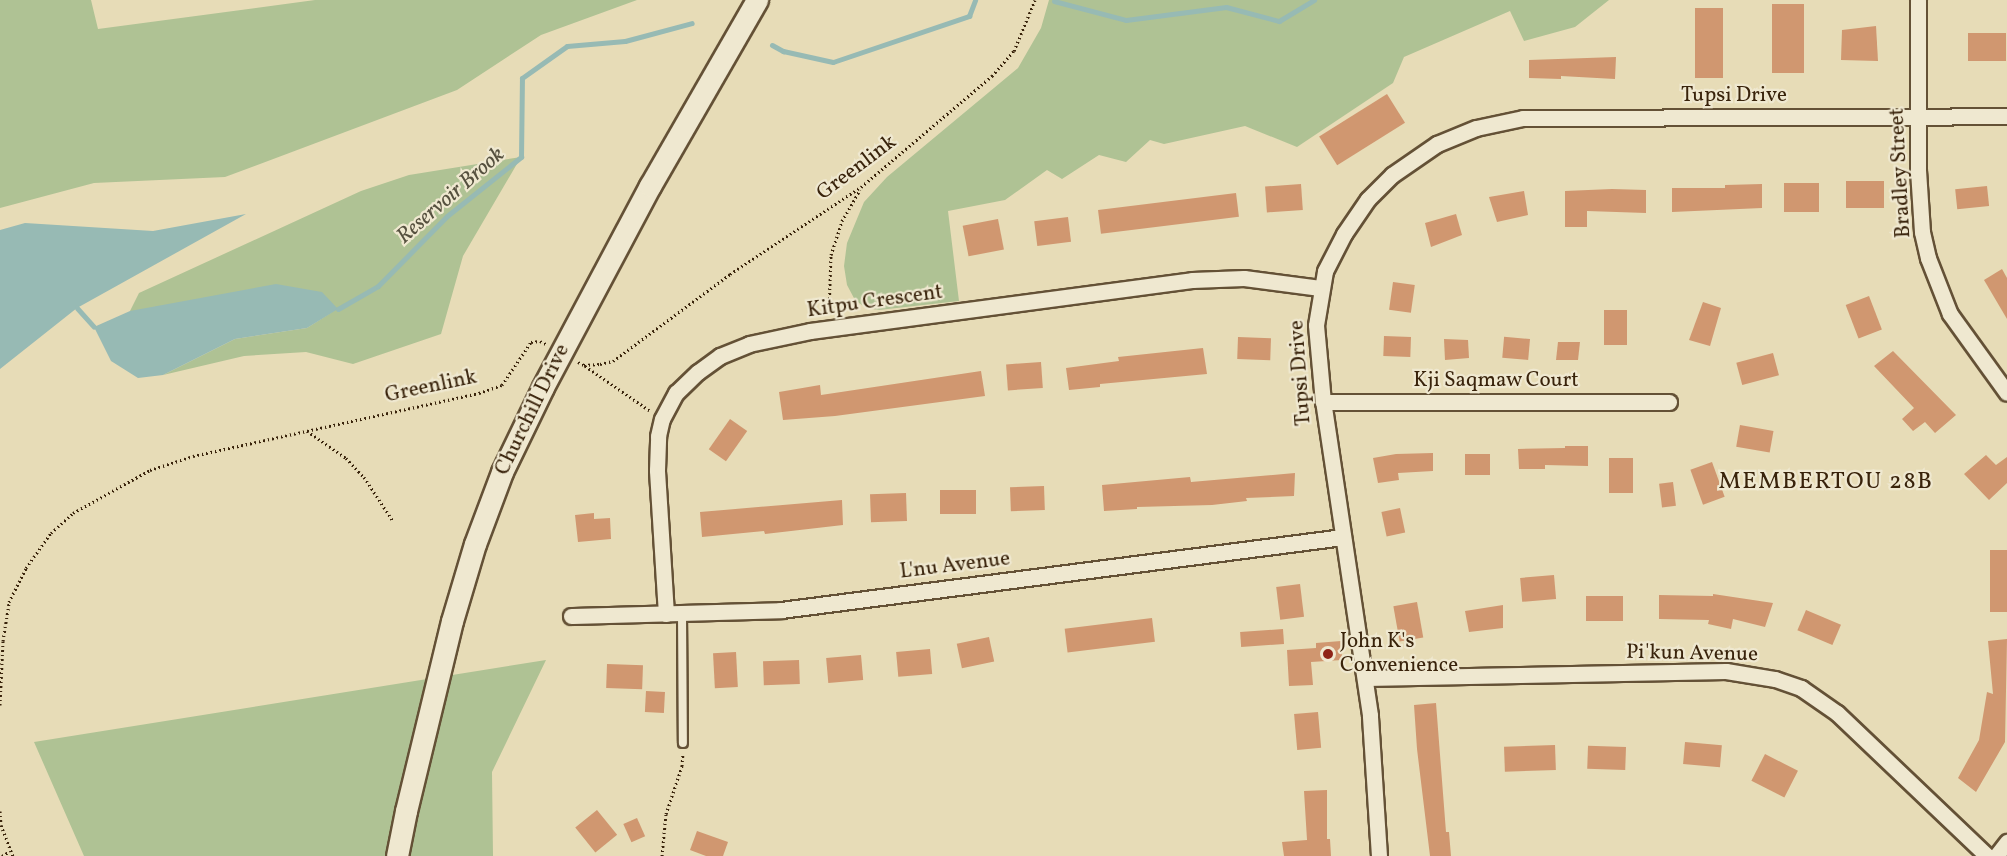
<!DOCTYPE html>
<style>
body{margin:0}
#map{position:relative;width:2007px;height:856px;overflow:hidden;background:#e7dcb7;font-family:Vollkorn,serif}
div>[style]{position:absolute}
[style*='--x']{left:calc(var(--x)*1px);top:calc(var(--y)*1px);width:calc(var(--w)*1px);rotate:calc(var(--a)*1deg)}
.green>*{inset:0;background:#afc294}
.water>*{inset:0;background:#97bab4}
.stream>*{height:5px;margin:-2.5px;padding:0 2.5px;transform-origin:2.5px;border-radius:2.5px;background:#97bab4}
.building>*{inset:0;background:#d09770;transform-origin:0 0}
.path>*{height:3px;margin-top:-1.5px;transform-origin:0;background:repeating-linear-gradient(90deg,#39230b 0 1.5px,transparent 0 4.5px)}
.roads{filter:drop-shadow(2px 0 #645136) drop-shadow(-2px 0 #645136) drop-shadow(0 2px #645136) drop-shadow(0 -2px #645136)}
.lane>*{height:8px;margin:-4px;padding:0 4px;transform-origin:4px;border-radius:4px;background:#efe8d0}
.street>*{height:15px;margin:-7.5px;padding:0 7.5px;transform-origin:7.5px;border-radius:7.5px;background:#efe8d0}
.secondary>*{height:21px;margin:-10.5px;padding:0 10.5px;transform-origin:10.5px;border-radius:10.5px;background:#efe8d0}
.dots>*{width:16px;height:16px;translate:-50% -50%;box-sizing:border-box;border:3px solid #efe8d0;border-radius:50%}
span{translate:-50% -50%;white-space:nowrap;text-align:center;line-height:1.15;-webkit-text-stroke:4.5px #efe8d0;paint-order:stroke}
.street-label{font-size:21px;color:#39230b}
.poi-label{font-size:21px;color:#39230b}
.left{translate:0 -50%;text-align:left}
.water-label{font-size:22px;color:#55503e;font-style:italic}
.quarter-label{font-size:24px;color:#39230b;letter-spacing:1.5px}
</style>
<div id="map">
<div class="green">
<i style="clip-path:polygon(0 0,91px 0,98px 29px,315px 0,637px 0,541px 35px,457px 90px,225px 177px,94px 183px,0 208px)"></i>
<i style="clip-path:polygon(1049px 0,1609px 0,1575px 27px,1524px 41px,1510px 11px,1404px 57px,1393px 83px,1297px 147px,1245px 126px,1164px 144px,1150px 140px,1126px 162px,1099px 155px,1062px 179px,1047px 170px,1005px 200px,948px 211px,959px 301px,879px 310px,866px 308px,855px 300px,847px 285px,844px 266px,847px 243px,864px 202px,887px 177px,1018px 68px,1041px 28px)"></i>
<i style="clip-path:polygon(521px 157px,463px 256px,441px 334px,353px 364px,306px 352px,244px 356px,163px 375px,235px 339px,307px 328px,337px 309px,130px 311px,139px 293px,361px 191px,409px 175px)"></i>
<i style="clip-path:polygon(546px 660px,492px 772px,493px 856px,84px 856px,34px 742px)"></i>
</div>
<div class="water">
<i style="clip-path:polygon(246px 214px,77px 308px,0 369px,0 230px,25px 223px,153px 231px)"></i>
<i style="clip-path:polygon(276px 284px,322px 292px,338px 309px,307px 328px,235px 339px,163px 375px,138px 378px,111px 361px,94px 327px,130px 311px)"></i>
</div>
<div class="stream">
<i style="--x:1054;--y:1;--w:74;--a:14.8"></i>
<i style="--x:1126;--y:20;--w:101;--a:-7.4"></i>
<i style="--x:1226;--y:7;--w:55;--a:14.8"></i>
<i style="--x:1279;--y:21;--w:41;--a:-31"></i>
<i style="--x:772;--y:45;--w:13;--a:29"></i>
<i style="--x:783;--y:51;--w:51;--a:12.4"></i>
<i style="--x:833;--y:62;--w:144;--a:-18.7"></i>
<i style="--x:969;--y:16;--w:17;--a:-69"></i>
<i style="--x:77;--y:308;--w:25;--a:48"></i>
<i style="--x:338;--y:309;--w:46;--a:-29.9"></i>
<i style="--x:378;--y:286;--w:98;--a:-45.4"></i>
<i style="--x:447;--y:216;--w:95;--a:-38.6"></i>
<i style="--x:521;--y:157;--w:79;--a:-89.3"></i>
<i style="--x:522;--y:78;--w:55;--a:-35.4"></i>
<i style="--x:567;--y:46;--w:58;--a:-4.9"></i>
<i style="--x:625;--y:41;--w:69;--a:-15"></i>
</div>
<div class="building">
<i style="left:1804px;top:4px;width:69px;height:32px;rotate:90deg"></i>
<i style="left:1695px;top:8px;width:28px;height:70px"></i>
<i style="clip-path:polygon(1876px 26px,1878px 61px,1841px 60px,1842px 30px)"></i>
<i style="left:1968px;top:33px;width:38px;height:28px"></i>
<i style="clip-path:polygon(1616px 57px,1615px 79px,1561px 76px,1561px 79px,1529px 78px,1529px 60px)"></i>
<i style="left:1387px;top:94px;width:34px;height:80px;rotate:58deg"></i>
<i style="left:1846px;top:181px;width:38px;height:27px"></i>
<i style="left:1784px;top:183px;width:35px;height:29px"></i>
<i style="left:1301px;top:184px;width:26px;height:36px;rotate:86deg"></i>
<i style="clip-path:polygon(1762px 184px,1762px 208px,1672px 212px,1672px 188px,1725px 188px,1725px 185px)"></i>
<i style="left:1987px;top:186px;width:20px;height:32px;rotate:84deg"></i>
<i style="clip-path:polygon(1612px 189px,1646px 190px,1646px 213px,1587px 211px,1587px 227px,1565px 227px,1565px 191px)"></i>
<i style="clip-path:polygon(1524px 191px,1528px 215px,1497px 222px,1489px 197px)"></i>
<i style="left:1236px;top:193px;width:24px;height:139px;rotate:83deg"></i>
<i style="clip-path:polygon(1456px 214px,1462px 235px,1431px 247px,1425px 223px)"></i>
<i style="left:1068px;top:217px;width:25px;height:34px;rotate:83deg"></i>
<i style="left:998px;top:219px;width:31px;height:36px;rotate:79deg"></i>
<i style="clip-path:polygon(2002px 269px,2007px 278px,2007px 319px,1984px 280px)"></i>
<i style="left:1393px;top:282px;width:22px;height:28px;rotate:8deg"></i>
<i style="left:1869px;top:296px;width:36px;height:25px;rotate:69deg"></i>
<i style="clip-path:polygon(1703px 302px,1721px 308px,1710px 346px,1689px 340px)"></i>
<i style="left:1604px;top:310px;width:23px;height:35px"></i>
<i style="left:1384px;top:336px;width:27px;height:20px;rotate:2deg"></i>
<i style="left:1238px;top:337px;width:33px;height:22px;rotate:2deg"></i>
<i style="clip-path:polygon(1444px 339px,1468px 340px,1469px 358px,1445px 360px)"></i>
<i style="left:1530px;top:339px;width:21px;height:26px;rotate:95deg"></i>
<i style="clip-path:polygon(1558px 342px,1580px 342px,1578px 360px,1556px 360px)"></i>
<i style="clip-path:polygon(1203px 348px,1207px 374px,1100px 384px,1100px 387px,1069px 390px,1066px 368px,1119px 361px,1118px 357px)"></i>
<i style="clip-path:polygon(1893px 351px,1956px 415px,1935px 433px,1925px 422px,1913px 431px,1902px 419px,1914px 408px,1874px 366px)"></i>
<i style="left:1773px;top:353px;width:23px;height:38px;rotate:75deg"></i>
<i style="left:1041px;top:362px;width:26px;height:35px;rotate:86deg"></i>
<i style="clip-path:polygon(981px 371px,985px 396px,835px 416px,783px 420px,779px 392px,820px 385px,821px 395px)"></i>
<i style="left:730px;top:419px;width:21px;height:37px;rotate:35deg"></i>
<i style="left:1740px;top:425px;width:34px;height:22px;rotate:10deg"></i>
<i style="clip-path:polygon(1565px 446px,1588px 446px,1588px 466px,1545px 465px,1545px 469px,1519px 469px,1518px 449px,1565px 448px)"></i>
<i style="clip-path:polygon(1433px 453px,1433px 471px,1398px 473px,1399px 480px,1378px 483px,1373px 458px,1396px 454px)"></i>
<i style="left:1465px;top:454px;width:25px;height:21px"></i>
<i style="clip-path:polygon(1986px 455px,1996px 465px,2007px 457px,2007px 483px,1989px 500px,1964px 474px)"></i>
<i style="left:1609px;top:458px;width:24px;height:35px"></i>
<i style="left:1712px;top:462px;width:37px;height:23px;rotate:70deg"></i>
<i style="clip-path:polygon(1295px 473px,1294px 496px,1246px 498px,1247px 501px,1212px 505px,1137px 507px,1137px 509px,1104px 511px,1102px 485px,1190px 477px,1191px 482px)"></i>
<i style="left:1673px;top:482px;width:24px;height:14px;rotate:83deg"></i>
<i style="left:1044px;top:486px;width:24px;height:34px;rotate:88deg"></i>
<i style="left:976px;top:490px;width:24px;height:36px;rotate:90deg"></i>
<i style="left:906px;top:493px;width:28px;height:36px;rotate:88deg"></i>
<i style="clip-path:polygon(842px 500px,843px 525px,765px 534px,764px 531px,702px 537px,700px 512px)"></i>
<i style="left:1400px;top:508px;width:25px;height:19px;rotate:78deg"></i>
<i style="clip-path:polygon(594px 513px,594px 519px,610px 518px,611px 539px,578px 542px,575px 515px)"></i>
<i style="left:2007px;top:550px;width:62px;height:17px;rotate:90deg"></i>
<i style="left:1554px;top:575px;width:24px;height:34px;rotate:85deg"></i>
<i style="left:1300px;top:584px;width:33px;height:24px;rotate:83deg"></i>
<i style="clip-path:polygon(1713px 594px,1773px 603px,1765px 627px,1733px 619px,1731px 629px,1708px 624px,1709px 620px,1659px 619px,1659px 595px,1713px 596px)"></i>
<i style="left:1586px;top:596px;width:37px;height:25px"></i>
<i style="left:1417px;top:602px;width:36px;height:24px;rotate:80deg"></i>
<i style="clip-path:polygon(1503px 605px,1503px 628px,1469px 632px,1465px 611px)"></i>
<i style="left:1806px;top:610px;width:38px;height:22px;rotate:23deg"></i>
<i style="left:1152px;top:618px;width:24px;height:88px;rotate:83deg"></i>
<i style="left:1283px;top:629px;width:15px;height:43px;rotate:86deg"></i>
<i style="left:989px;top:637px;width:25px;height:33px;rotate:78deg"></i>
<i style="clip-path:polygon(2007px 639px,2005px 742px,1976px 792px,1958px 778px,1979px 740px,1987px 692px,1993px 694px,1988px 641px)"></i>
<i style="clip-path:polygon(1341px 641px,1342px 660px,1311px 662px,1313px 685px,1289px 686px,1287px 650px,1316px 648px,1316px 643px)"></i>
<i style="left:930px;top:649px;width:25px;height:34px;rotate:85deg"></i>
<i style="left:736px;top:652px;width:35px;height:23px;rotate:87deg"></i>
<i style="left:861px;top:655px;width:25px;height:35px;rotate:85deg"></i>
<i style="left:799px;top:660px;width:24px;height:36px;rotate:88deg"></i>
<i style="left:607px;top:664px;width:36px;height:24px;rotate:2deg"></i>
<i style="left:646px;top:691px;width:19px;height:21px;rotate:3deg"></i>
<i style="clip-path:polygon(1436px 703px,1446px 832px,1449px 832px,1451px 856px,1430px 856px,1417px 749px,1414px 705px)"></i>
<i style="left:1318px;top:712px;width:36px;height:24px;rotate:85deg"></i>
<i style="left:1685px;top:742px;width:37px;height:22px;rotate:5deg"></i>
<i style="left:1555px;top:745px;width:25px;height:51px;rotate:88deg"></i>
<i style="left:1626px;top:747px;width:23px;height:38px;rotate:92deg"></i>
<i style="left:1765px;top:754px;width:37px;height:30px;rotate:27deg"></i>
<i style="clip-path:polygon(1327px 790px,1327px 839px,1330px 839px,1331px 856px,1284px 856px,1282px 842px,1307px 840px,1304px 791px)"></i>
<i style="left:597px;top:810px;width:32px;height:28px;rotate:51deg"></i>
<i style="left:637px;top:818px;width:20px;height:15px;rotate:66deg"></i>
<i style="clip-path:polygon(697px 831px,728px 842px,723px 856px,706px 856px,690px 850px)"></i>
</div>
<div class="path">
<i style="--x:829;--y:312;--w:57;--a:-88"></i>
<i style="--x:831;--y:255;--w:36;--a:-72"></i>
<i style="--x:842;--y:221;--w:36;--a:-60"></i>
<i style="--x:578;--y:362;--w:7;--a:27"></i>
<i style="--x:584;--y:365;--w:16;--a:-4"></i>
<i style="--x:600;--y:364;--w:13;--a:-13"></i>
<i style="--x:613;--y:361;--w:146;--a:-36.6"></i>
<i style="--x:730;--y:274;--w:157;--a:-33.6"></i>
<i style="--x:861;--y:187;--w:172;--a:-40.3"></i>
<i style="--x:992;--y:76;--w:33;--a:-49"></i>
<i style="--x:1014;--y:51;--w:55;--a:-67.6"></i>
<i style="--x:585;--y:366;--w:78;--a:34.5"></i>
<i style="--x:307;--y:431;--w:47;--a:34.7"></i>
<i style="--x:346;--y:458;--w:26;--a:47"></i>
<i style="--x:364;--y:477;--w:53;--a:56.6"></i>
<i style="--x:0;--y:705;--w:64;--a:-87.3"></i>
<i style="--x:3;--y:641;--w:39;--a:-81"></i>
<i style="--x:9;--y:602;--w:38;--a:-63"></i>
<i style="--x:26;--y:568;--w:43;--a:-54.5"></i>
<i style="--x:51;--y:533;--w:30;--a:-42"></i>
<i style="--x:73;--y:513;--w:88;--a:-29.2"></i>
<i style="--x:150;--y:470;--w:45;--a:-18"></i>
<i style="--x:193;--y:456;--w:293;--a:-12.4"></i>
<i style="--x:479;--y:393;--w:24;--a:-19"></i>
<i style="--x:502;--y:385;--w:52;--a:-56"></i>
<i style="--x:531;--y:342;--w:9;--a:-6"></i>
<i style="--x:540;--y:341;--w:7;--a:27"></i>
<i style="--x:0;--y:811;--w:14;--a:86"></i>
<i style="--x:1;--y:825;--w:33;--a:69"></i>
<i style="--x:2;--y:856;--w:9;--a:-32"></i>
<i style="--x:662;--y:856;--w:42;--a:-84.6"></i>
<i style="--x:666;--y:814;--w:51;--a:-71.6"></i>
<i style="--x:682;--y:766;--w:13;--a:-86"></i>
</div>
<div class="roads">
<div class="lane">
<i style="--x:682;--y:614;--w:129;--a:89.6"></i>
</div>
<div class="street">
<i style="--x:1918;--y:0;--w:170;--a:90"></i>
<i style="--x:1918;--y:170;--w:62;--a:86.3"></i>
<i style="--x:1922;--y:232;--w:27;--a:77"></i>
<i style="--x:1928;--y:258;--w:60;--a:68.6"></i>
<i style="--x:1950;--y:314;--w:97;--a:54.2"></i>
<i style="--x:1323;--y:402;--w:346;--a:0"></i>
<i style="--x:666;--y:614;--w:144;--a:-93.6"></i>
<i style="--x:657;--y:470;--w:34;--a:-88"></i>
<i style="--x:658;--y:436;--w:17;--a:-77"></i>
<i style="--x:662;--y:419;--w:30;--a:-62"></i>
<i style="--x:676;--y:393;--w:30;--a:-44"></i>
<i style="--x:698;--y:372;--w:27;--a:-36"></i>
<i style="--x:720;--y:356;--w:31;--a:-22"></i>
<i style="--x:749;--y:344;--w:62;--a:-12"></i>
<i style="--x:810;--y:331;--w:385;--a:-7.6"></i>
<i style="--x:1192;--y:280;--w:52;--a:-2.2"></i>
<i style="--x:1244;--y:278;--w:77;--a:7.5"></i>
<i style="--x:571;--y:616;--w:210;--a:-1.6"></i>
<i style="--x:781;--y:610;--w:567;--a:-7.4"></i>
<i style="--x:1366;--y:678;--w:360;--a:-1.1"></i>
<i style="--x:1726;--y:671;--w:50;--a:9.3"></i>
<i style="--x:1775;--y:679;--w:28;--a:19"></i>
<i style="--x:1801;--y:688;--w:44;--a:34.8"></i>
<i style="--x:1837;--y:713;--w:207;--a:43.6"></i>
<i style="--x:1379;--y:856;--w:141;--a:-93.7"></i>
<i style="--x:1370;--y:715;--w:317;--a:-98.5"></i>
<i style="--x:1323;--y:402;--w:77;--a:-95.2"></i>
<i style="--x:1316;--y:325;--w:55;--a:-80.5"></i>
<i style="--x:1325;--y:271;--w:42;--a:-62.8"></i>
<i style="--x:1344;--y:234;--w:42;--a:-55.6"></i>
<i style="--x:1368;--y:199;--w:34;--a:-45"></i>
<i style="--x:1392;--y:175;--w:55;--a:-34.6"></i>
<i style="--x:1437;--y:144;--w:42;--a:-22.3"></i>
<i style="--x:1476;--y:128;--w:48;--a:-12"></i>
<i style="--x:1523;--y:118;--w:484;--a:-0.2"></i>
<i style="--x:1996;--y:856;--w:18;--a:-52"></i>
</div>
<div class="secondary">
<i style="--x:397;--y:856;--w:46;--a:-78.7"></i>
<i style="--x:406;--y:811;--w:195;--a:-76.4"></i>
<i style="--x:452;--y:621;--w:80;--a:-73.4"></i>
<i style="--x:475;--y:544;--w:77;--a:-69.4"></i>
<i style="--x:502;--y:472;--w:94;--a:-64.2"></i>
<i style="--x:543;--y:387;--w:228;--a:-62"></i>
<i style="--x:650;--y:186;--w:215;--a:-60.1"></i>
</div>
</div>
<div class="dots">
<i style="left:1328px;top:654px;background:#8f2418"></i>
</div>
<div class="street-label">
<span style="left:1734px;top:96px">Tupsi Drive</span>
<span style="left:857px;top:168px;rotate:-37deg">Greenlink</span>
<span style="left:1901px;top:173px;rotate:-93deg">Bradley Street</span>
<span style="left:875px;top:302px;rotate:-8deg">Kitpu Crescent</span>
<span style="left:1301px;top:373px;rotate:-94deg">Tupsi Drive</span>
<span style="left:1496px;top:381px">Kji Saqmaw Court</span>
<span style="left:431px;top:387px;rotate:-12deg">Greenlink</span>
<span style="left:533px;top:410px;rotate:-64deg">Churchill Drive</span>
<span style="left:955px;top:566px;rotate:-7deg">L'nu Avenue</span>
<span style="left:1692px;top:654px;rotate:1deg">Pi'kun Avenue</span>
</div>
<div class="poi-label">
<span class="left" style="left:1340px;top:654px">John K's<br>Convenience</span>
</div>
<div class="water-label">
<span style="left:451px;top:196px;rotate:-41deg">Reservoir Brook</span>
</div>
<div class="quarter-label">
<span style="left:1826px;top:483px">MEMBERTOU 28B</span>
</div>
</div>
